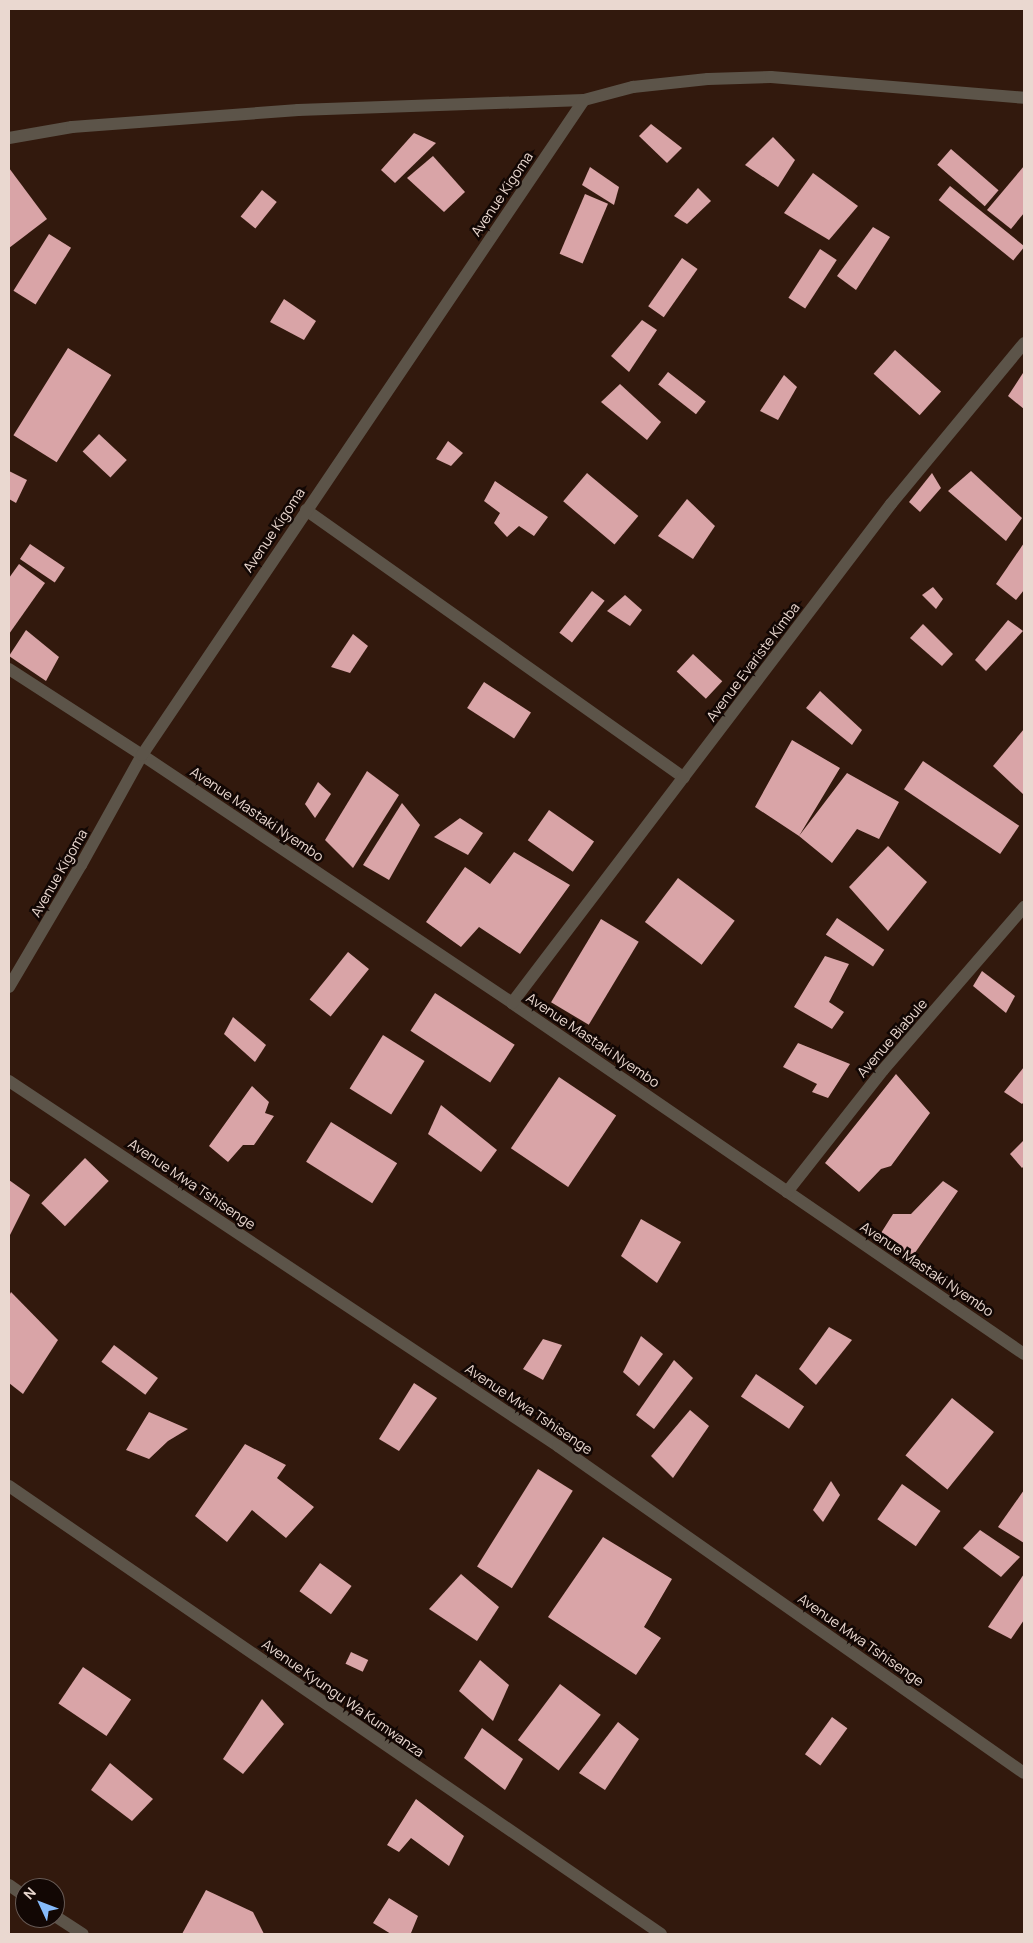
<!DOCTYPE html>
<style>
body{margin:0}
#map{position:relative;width:1033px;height:1943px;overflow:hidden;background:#32190d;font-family:Manrope,sans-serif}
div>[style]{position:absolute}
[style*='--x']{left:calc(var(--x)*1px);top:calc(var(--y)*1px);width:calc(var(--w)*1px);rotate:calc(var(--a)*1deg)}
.building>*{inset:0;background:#d9a4a7;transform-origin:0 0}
.street>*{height:12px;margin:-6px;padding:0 6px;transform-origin:6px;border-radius:6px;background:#5c5449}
span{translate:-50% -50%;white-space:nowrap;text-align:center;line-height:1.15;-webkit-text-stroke:5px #120704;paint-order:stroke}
.street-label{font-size:14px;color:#ead8d0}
.frame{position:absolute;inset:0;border:10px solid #ead8d0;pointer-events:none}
.north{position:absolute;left:15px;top:1878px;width:50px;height:50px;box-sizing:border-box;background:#120704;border:1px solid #685b56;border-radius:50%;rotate:313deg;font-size:14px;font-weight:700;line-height:20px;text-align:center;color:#ead8d0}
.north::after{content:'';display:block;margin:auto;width:18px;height:22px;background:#86bbfb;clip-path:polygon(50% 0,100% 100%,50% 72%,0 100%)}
</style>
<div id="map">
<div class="building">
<i style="clip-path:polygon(651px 124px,682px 148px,667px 163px,639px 136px)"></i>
<i style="clip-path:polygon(414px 133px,436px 143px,395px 183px,381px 170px)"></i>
<i style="clip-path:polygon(773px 137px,795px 160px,778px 187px,745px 165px)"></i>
<i style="left:951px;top:149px;width:63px;height:21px;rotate:41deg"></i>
<i style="clip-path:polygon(433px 156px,465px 192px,444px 212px,407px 178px)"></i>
<i style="clip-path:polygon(1024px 166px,1024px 213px,1011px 229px,987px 210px)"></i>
<i style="clip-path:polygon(590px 167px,619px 187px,614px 205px,582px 185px)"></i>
<i style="clip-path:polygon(9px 168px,47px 219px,9px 248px)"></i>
<i style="clip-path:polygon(813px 173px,858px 206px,829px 240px,784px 213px)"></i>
<i style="left:950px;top:186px;width:96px;height:18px;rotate:39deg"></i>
<i style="clip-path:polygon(698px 188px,711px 201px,687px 224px,674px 216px)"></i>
<i style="left:262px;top:190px;width:19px;height:34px;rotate:39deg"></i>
<i style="left:585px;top:194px;width:25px;height:65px;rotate:23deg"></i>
<i style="clip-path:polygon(873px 227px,890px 237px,856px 290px,837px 276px)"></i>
<i style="left:49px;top:234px;width:26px;height:67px;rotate:32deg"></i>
<i style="left:820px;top:249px;width:20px;height:58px;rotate:33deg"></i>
<i style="left:682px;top:258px;width:19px;height:59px;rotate:35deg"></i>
<i style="clip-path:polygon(284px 299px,316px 321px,304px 340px,270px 322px)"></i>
<i style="clip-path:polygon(642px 320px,657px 330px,629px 372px,611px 356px)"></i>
<i style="left:68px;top:348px;width:51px;height:103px;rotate:32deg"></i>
<i style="left:895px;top:350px;width:62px;height:32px;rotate:42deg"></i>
<i style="left:668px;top:372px;width:48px;height:16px;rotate:38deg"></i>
<i style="clip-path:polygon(1023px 373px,1024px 374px,1024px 409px,1008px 396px)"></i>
<i style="clip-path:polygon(784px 375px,797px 387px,778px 420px,760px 411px)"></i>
<i style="clip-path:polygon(620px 384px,661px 422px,647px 440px,601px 402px)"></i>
<i style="left:99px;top:434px;width:38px;height:24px;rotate:43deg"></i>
<i style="clip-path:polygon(448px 441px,463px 453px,451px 466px,436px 459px)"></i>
<i style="clip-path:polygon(9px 471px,27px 480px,16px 503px,9px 499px)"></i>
<i style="clip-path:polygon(971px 471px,1022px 518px,1006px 541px,948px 491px)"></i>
<i style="left:587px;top:473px;width:67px;height:37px;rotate:40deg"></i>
<i style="clip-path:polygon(932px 473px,941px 488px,920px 512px,909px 502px)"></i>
<i style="clip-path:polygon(495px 481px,548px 517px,534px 536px,519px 526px,507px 537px,494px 523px,500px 513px,484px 501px)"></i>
<i style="clip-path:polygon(687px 499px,715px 526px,693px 559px,658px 536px)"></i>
<i style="clip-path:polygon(1024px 543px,1024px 590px,1016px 600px,996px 584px)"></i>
<i style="left:30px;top:544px;width:42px;height:18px;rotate:34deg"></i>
<i style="clip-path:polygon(19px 564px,45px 583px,9px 634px,9px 578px)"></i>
<i style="clip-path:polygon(933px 587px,943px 599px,936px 609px,922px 595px)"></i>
<i style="left:592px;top:591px;width:16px;height:53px;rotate:38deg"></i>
<i style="clip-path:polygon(625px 595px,642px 610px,630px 626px,607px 611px)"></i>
<i style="clip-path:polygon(1008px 620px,1023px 631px,986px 671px,975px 660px)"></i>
<i style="clip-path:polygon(923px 624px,953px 654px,942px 666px,910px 638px)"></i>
<i style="clip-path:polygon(26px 630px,59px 657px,46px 681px,9px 656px)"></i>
<i style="clip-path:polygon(353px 634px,368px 646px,350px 673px,331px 667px)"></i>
<i style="left:693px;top:654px;width:40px;height:24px;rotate:43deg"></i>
<i style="left:484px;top:682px;width:56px;height:31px;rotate:33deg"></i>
<i style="clip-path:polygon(820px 691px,862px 730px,852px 745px,806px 708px)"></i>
<i style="clip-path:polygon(1024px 729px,1024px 795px,993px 766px)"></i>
<i style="clip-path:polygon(792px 740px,840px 768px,799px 836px,847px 773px,899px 802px,879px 839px,857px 829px,832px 863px,799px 836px,755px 807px)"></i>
<i style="left:923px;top:761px;width:116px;height:34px;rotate:34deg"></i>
<i style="clip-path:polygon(367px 771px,399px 795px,353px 868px,325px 840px)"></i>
<i style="clip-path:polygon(318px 782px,331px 794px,315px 818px,305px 804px)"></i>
<i style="clip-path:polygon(402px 803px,420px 825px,389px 880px,363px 865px)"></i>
<i style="left:549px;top:810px;width:55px;height:37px;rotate:35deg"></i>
<i style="clip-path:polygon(460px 818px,483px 833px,468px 855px,434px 837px)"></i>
<i style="clip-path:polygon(888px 846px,927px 882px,888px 931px,849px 887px)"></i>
<i style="clip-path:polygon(514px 852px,570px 885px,520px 954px,479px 927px,461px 947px,426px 922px,465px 867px,490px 884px)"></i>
<i style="left:678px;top:878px;width:71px;height:55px;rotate:37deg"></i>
<i style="left:837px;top:918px;width:57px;height:20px;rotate:34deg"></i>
<i style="left:601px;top:919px;width:44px;height:97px;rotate:31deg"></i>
<i style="left:348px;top:952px;width:27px;height:61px;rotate:39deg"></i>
<i style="clip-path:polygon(825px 956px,849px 964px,829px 1002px,844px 1012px,832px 1029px,794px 1007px)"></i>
<i style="clip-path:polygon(982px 971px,1015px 996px,1006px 1013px,973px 986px)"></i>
<i style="left:435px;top:993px;width:95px;height:45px;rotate:33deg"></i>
<i style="clip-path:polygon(233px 1017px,266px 1045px,255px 1062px,224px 1034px)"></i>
<i style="left:383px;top:1035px;width:49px;height:63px;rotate:32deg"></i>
<i style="clip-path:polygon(798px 1043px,850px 1064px,828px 1098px,812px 1092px,817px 1084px,783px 1067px)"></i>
<i style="clip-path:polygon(1024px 1067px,1024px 1102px,1022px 1104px,1004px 1092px)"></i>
<i style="clip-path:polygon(896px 1074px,930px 1113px,891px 1166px,881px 1169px,859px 1192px,825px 1163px)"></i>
<i style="left:559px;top:1077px;width:69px;height:86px;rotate:34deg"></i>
<i style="clip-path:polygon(252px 1086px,269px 1102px,265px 1113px,274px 1116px,254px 1145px,243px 1145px,228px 1162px,209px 1146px)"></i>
<i style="clip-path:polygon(441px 1105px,497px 1150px,481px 1172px,428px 1134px)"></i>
<i style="left:331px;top:1122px;width:78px;height:47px;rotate:32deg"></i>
<i style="clip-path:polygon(1024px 1140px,1024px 1166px,1022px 1168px,1010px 1154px)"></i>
<i style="left:85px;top:1158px;width:33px;height:63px;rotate:44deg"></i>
<i style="clip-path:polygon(9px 1180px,30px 1195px,9px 1237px)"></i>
<i style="clip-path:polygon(943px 1181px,958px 1191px,910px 1260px,881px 1233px,893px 1214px,911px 1214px)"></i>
<i style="clip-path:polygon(641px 1219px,681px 1242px,657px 1283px,621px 1256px)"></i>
<i style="clip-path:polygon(11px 1292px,58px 1340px,23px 1394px,9px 1383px,9px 1296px)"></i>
<i style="clip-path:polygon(829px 1327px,852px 1340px,816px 1385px,799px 1369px)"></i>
<i style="clip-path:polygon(641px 1336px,663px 1354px,639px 1386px,623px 1372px)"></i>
<i style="clip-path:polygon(543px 1339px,562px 1345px,543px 1380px,523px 1369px)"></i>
<i style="left:114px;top:1345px;width:55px;height:21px;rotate:37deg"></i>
<i style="clip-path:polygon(674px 1360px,693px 1378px,654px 1429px,636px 1415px)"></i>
<i style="left:756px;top:1374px;width:58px;height:27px;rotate:34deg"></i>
<i style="clip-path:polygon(414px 1383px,437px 1398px,399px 1451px,379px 1439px)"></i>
<i style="left:952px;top:1398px;width:54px;height:74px;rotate:39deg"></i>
<i style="clip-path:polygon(690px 1410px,709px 1426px,673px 1478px,651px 1456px)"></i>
<i style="clip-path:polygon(149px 1412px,188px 1429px,168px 1441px,149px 1459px,126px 1450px)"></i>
<i style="clip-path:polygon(245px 1444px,286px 1465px,277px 1478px,314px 1507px,286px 1538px,252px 1510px,227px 1542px,195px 1516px)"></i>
<i style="left:538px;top:1469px;width:41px;height:115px;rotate:32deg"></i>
<i style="clip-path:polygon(831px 1481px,840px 1495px,823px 1522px,813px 1510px)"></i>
<i style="left:902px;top:1484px;width:47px;height:43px;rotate:35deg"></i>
<i style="clip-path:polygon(1024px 1490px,1024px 1543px,998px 1527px)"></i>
<i style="clip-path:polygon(980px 1530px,1020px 1557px,1001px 1577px,963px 1548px)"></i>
<i style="clip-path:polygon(603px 1537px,672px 1579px,644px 1627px,661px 1638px,636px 1675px,548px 1617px)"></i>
<i style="left:320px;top:1563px;width:39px;height:35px;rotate:36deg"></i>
<i style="clip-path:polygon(461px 1574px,499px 1607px,477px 1641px,429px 1609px)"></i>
<i style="clip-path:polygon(1024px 1574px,1024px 1620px,1011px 1639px,988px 1627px)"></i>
<i style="left:351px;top:1652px;width:19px;height:13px;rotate:25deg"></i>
<i style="clip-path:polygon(480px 1660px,509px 1685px,493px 1721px,459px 1691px)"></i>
<i style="left:83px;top:1667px;width:58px;height:44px;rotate:34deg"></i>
<i style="left:560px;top:1684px;width:51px;height:70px;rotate:37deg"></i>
<i style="clip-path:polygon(262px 1699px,284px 1724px,243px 1774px,223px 1759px)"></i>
<i style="left:832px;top:1717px;width:19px;height:46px;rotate:36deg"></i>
<i style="clip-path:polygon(618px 1722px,639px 1739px,605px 1790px,579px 1773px)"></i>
<i style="clip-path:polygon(482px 1728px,523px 1759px,505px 1790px,464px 1758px)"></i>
<i style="clip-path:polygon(110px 1763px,153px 1799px,132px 1821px,91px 1790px)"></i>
<i style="clip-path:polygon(416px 1799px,464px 1836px,449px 1866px,411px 1838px,399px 1852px,387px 1845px)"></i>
<i style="clip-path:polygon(206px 1890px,253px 1912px,264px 1934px,182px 1934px)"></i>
<i style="clip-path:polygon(389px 1898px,418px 1916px,411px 1933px,414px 1934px,391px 1934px,373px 1923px)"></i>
</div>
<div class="street">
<i style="--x:9;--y:138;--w:64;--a:-9.9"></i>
<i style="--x:72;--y:127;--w:227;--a:-4.3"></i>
<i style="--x:298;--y:110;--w:286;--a:-2"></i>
<i style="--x:584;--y:100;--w:51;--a:-14.9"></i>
<i style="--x:633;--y:87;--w:75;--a:-6.1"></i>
<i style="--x:708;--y:79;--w:63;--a:-1.8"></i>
<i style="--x:771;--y:77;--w:254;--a:4.7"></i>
<i style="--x:306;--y:510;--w:463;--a:35.3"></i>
<i style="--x:9;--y:669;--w:158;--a:32.9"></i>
<i style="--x:142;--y:755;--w:445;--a:33.8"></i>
<i style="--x:512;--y:1003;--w:621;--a:34.43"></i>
<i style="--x:9;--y:987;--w:142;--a:-59.5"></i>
<i style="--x:81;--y:865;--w:126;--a:-61"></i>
<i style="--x:142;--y:755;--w:790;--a:-55.99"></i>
<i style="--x:512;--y:1003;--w:627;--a:-52.78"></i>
<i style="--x:891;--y:504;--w:209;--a:-50.4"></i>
<i style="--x:9;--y:1081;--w:659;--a:33.62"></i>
<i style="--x:558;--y:1446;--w:569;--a:35.06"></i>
<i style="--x:787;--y:1192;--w:155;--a:-51.8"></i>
<i style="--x:883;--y:1070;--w:216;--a:-49.1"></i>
<i style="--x:9;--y:1486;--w:791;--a:34.49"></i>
<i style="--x:9;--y:1885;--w:19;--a:35"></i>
<i style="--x:55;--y:1916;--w:33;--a:33"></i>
</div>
<div class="street-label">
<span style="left:502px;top:194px;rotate:-56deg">Avenue Kigoma</span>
<span style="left:274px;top:530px;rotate:-56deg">Avenue Kigoma</span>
<span style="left:753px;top:662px;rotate:-53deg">Avenue Evariste Kimba</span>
<span style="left:257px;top:814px;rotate:34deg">Avenue Mastaki Nyembo</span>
<span style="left:59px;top:873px;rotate:-60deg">Avenue Kigoma</span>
<span style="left:892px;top:1038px;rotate:-49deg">Avenue Biabule</span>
<span style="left:593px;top:1040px;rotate:34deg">Avenue Mastaki Nyembo</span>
<span style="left:192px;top:1184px;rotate:34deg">Avenue Mwa Tshisenge</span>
<span style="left:927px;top:1269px;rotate:34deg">Avenue Mastaki Nyembo</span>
<span style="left:529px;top:1409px;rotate:34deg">Avenue Mwa Tshisenge</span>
<span style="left:861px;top:1640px;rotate:35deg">Avenue Mwa Tshisenge</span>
<span style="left:343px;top:1698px;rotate:35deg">Avenue Kyungu Wa Kumwanza</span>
</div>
<div class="frame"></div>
<div class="north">N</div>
</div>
